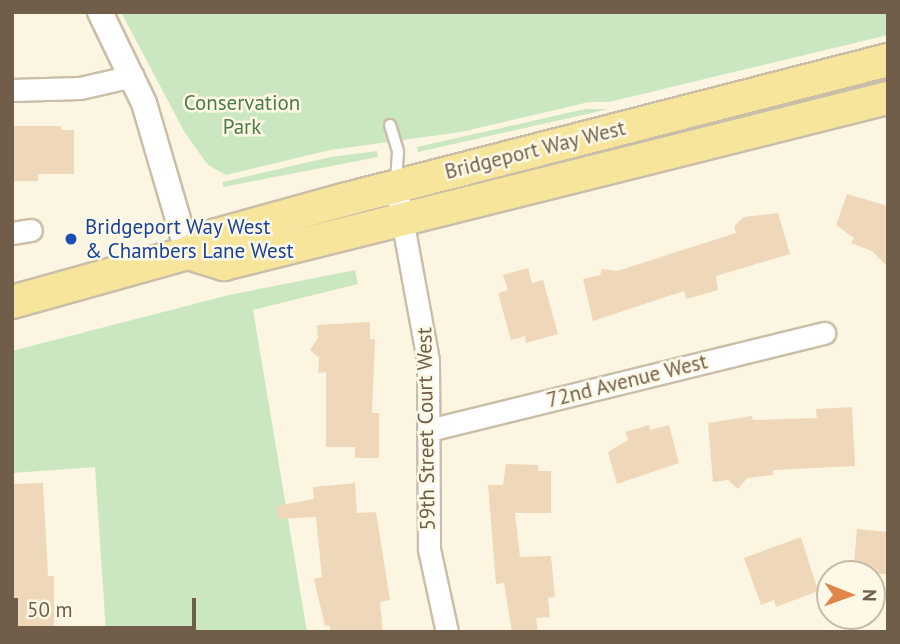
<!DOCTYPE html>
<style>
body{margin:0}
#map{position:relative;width:900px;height:644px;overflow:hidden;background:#fbf5e2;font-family:"PT Sans",sans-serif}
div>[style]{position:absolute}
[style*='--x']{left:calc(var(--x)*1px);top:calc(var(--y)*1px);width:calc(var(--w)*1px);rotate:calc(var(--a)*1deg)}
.green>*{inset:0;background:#cae7c1}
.building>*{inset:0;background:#efd8ba}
.roads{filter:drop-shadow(2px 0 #cbbea9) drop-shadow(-2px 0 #cbbea9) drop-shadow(0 2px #cbbea9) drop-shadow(0 -2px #cbbea9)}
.service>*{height:10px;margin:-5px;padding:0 5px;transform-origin:5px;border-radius:5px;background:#fff}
.minor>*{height:21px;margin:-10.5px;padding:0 10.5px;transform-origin:10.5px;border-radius:10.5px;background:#fff}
.tertiary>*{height:24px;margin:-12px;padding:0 12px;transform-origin:12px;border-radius:12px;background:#fff}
.primary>*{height:32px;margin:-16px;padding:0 16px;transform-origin:16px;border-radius:16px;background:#f7e59c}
.dots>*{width:19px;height:19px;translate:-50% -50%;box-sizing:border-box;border:4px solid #fef9e7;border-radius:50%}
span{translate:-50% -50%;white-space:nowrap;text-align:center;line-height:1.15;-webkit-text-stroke:5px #fef9e7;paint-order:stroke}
.park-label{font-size:21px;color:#4c7c45}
.street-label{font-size:21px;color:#715e4a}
.transit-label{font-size:21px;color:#164399}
.left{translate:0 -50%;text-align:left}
.frame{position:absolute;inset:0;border:14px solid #715e4a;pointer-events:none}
.north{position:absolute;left:816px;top:560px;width:70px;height:70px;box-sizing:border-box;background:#fef9e7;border:2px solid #c6bba8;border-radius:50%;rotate:91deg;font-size:19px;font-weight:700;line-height:28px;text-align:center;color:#715e4a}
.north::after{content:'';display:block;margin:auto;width:24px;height:32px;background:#e0864b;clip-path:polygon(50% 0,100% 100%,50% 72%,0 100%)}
.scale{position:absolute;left:14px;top:598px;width:182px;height:32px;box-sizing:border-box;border:4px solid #715e4a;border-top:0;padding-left:9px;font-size:21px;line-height:24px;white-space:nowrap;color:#715e4a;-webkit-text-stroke:5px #fef9e7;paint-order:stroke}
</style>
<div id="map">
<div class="green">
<i style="clip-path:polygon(121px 12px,888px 12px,888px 35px,609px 102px,589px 102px,461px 132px,330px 150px,226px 175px,208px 165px,185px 133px)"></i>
<i style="clip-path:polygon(888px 75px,888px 84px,566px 162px,595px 149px)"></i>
<i style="clip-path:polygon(585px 109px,609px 109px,418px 152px,417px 147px)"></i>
<i style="clip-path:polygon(377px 151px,378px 157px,223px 187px,223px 182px,331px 157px)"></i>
<i style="clip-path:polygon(355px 270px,358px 284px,253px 310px,307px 632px,106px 632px,95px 467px,12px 473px,12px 351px,229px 295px)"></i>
</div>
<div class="building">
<i style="clip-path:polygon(13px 126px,61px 126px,61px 130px,74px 130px,74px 174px,38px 174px,38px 181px,12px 181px)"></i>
<i style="clip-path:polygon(847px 194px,888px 206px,888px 267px,872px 251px,851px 243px,854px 238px,836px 225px)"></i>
<i style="clip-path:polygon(778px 213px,790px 254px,716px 276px,718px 290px,686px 299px,684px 291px,593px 321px,583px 279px,600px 275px,602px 269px,617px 271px,736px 233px,734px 226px,744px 217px)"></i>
<i style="clip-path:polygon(528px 268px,532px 283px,543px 280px,558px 334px,526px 343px,525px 336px,511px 340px,498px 293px,508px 290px,503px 275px)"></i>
<i style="clip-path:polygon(370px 322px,370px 339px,375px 339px,372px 413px,379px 413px,379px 458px,355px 458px,355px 447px,326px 447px,326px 372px,318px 373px,319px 358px,310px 350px,318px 338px,317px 325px)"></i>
<i style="clip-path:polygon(852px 407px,855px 466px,773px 470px,773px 475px,747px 478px,738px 489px,728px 480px,713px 482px,708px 423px,752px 416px,753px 420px,817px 418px,816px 409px)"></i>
<i style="clip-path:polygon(649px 425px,650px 430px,669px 425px,679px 463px,617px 484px,608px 452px,628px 440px,625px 432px)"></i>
<i style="clip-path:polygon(506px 464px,538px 465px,538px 471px,551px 471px,551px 513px,515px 513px,520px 557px,551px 556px,555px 597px,548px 598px,550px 617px,536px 618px,538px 632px,512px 632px,504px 583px,496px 584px,488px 485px,503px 485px)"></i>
<i style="clip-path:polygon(43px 483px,48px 576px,54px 576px,54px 632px,12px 632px,12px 484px)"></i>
<i style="clip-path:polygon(355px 483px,357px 513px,376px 512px,390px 600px,380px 602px,383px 632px,331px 632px,329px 625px,325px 626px,314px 579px,322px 577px,316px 517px,278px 519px,276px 506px,314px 499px,313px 487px)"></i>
<i style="clip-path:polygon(857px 529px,888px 532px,888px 574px,853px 574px)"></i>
<i style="clip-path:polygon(801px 537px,818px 591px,776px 607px,774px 600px,761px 605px,744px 558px)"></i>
</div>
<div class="roads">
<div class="service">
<i style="--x:390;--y:125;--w:28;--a:73"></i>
<i style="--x:398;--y:152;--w:32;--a:94"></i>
</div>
<div class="minor">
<i style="--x:12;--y:90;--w:68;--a:-1.7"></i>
<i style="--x:80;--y:88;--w:54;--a:-12.8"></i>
<i style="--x:396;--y:186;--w:177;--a:79.6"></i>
<i style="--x:428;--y:360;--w:189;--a:89.7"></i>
<i style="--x:429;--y:549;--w:85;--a:77.8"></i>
<i style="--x:12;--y:233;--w:19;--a:-9"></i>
<i style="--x:429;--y:430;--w:407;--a:-13.8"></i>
</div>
<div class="tertiary">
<i style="--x:100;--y:12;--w:101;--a:64.2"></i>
<i style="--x:144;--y:103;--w:156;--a:73.7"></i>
</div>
<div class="primary">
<i style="--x:188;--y:253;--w:38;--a:17"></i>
<i style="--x:224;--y:264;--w:684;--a:-14.04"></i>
<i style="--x:12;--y:302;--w:183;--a:-15.6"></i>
<i style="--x:188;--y:253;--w:34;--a:-32"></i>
<i style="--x:217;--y:235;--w:131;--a:-15.5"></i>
<i style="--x:343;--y:200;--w:563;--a:-14.41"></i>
</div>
</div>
<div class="dots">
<i style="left:71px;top:239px;background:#1a4fb4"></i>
</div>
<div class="park-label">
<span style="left:242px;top:115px">Conservation<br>Park</span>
</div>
<div class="street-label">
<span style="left:535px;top:150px;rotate:-14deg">Bridgeport Way West</span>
<span style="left:627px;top:381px;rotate:-14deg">72nd Avenue West</span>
<span style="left:426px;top:429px;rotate:-91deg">59th Street Court West</span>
</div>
<div class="transit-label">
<span class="left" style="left:85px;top:239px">Bridgeport Way West<br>&amp; Chambers Lane West</span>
</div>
<div class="frame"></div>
<div class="north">N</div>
<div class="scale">50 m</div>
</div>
